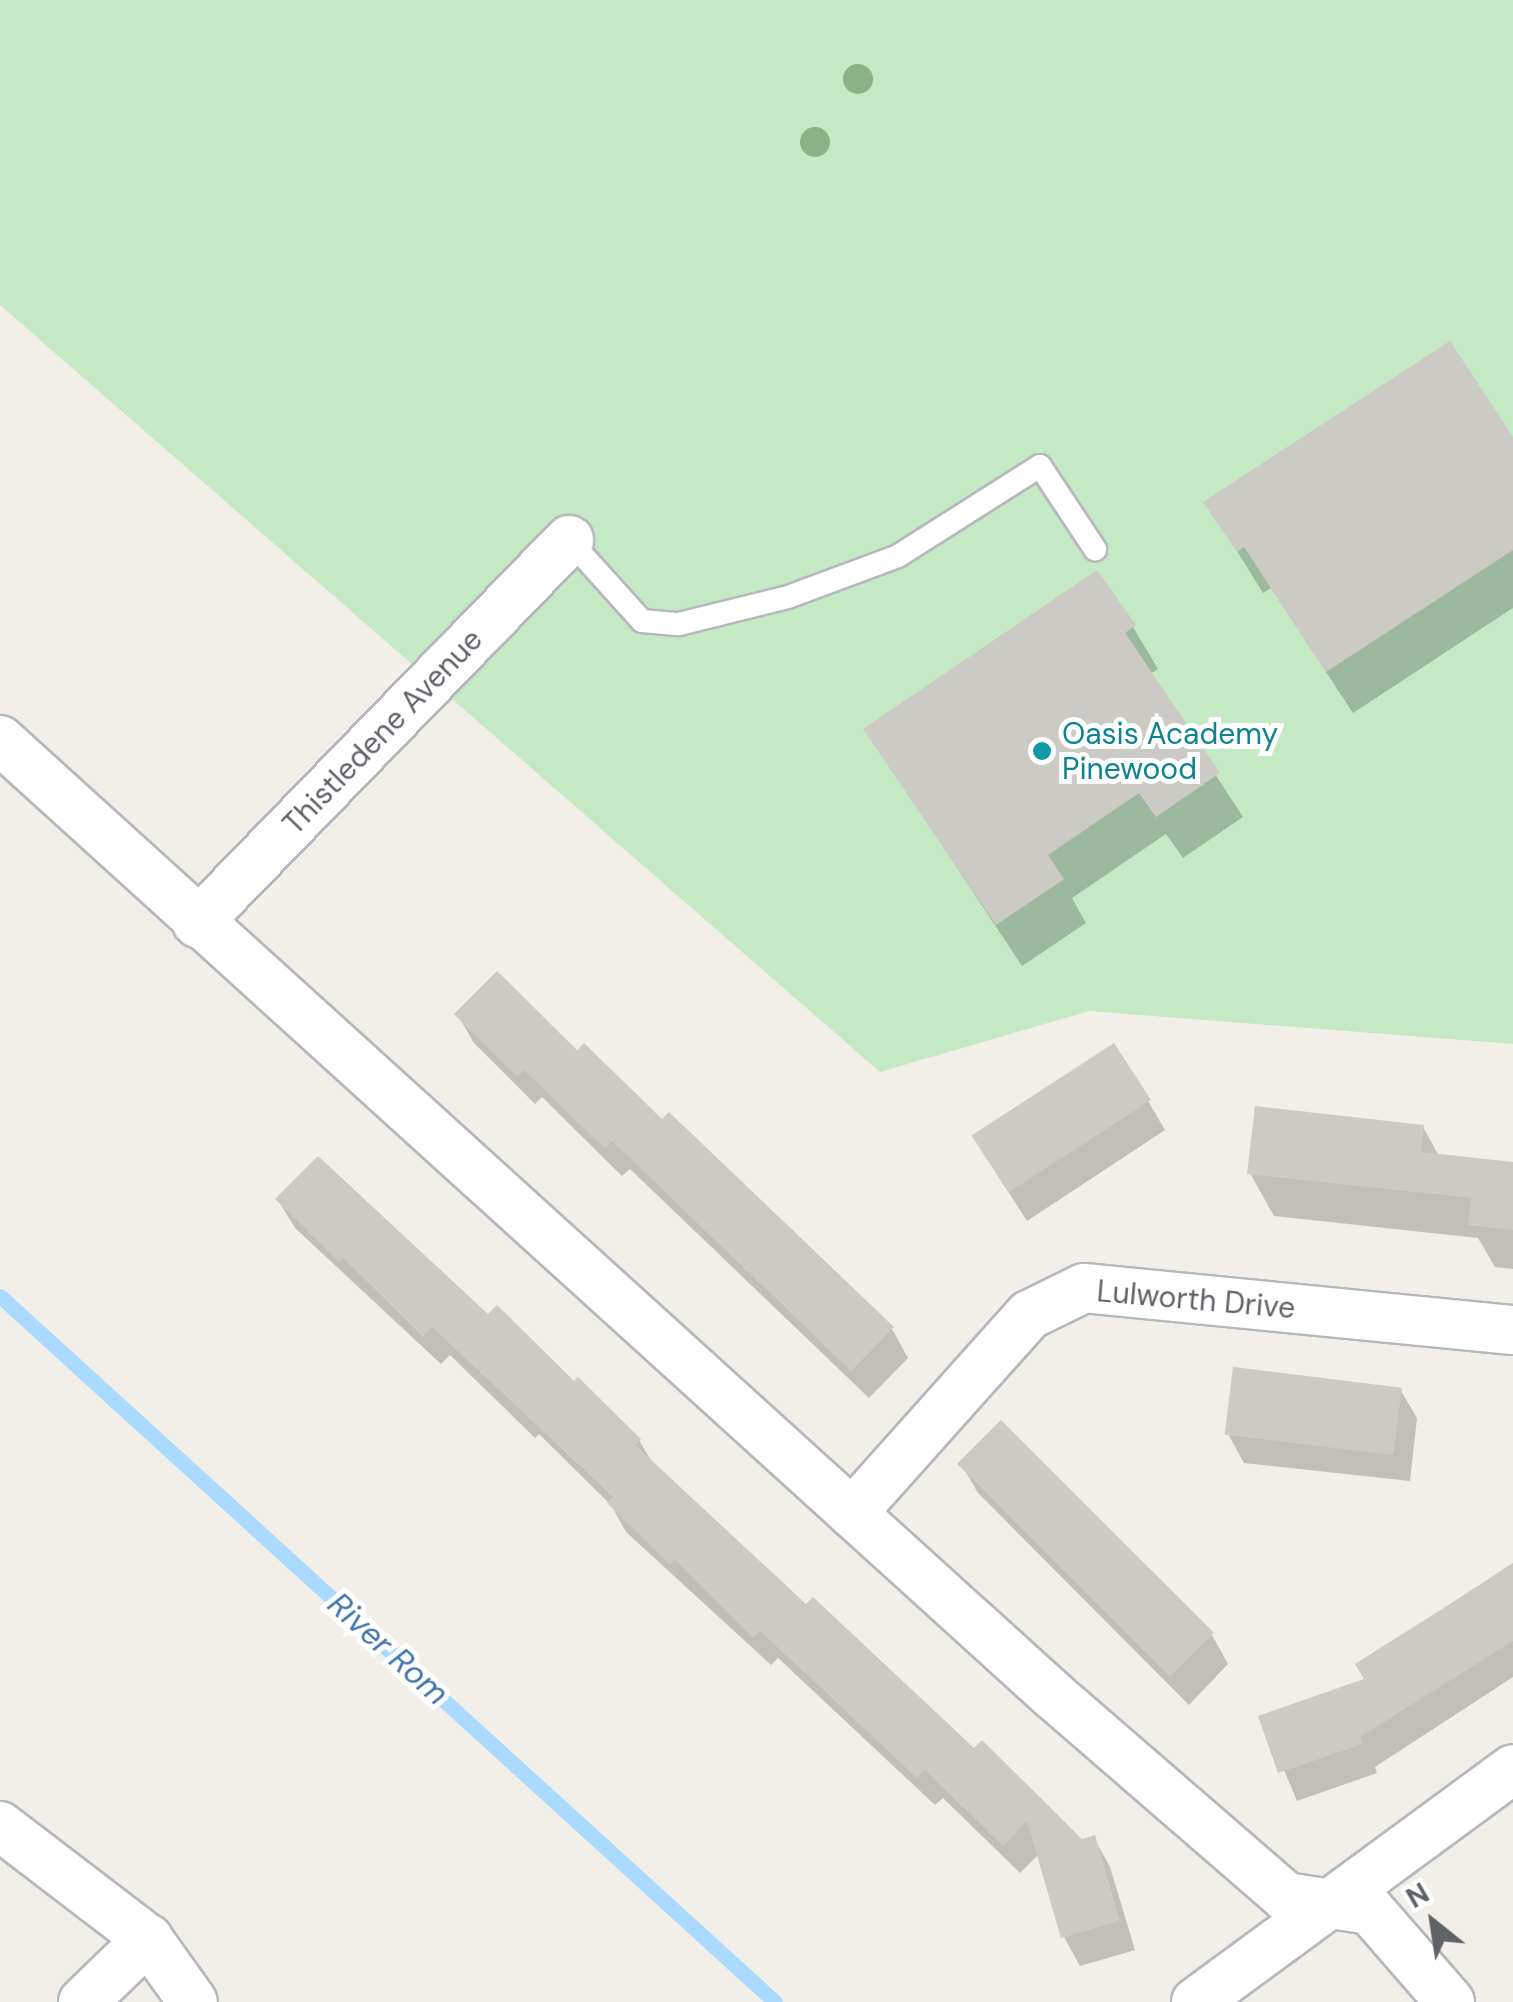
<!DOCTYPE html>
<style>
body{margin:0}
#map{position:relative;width:1513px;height:2002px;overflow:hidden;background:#f1efe8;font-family:"DM Sans",sans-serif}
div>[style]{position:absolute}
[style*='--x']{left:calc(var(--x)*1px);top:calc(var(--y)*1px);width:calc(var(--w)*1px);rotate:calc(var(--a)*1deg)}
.green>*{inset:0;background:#c5e8c5}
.shadow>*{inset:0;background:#0003}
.stream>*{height:15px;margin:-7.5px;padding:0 7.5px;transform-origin:7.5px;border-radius:7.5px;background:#aadaff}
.building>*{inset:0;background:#cccac5;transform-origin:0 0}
.roads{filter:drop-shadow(2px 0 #b5b8bc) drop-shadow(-2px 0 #b5b8bc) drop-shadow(0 2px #b5b8bc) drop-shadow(0 -2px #b5b8bc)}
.service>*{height:22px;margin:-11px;padding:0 11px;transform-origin:11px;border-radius:11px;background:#fff}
.minor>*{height:48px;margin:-24px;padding:0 24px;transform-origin:24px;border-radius:24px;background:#fff}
.trees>*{width:30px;height:30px;margin:-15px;border-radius:50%;background:#89b387}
.dots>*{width:28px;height:28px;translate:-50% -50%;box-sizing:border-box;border:5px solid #fff;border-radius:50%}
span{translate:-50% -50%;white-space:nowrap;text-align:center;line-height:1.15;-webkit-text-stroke:10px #fff;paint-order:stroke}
.street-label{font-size:30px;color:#5f6368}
.culture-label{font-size:30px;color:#0d838f}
.left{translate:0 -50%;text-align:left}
.water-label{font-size:32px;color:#4174aa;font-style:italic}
.north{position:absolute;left:1383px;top:1872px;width:100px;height:100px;-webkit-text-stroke:8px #fff;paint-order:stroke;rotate:330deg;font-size:28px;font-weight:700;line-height:40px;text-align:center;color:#5f6368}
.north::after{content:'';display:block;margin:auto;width:35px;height:45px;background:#5f6368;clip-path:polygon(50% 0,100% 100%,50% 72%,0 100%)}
</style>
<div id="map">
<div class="green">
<i style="clip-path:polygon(0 0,1513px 0,1513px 1044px,1089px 1011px,880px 1072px,0 305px)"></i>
</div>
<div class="shadow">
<i style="clip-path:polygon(1513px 439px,1513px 608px,1353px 713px,1271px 588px,1263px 593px,1207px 503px)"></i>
<i style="clip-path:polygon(1133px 627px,1158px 669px,1150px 674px,1243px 817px,1183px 858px,1166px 834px,1072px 898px,1086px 923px,1022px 966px,866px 730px)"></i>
<i style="clip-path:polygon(457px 1014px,577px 1053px,892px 1329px,908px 1358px,869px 1398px,630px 1169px,622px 1176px,542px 1097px,535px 1104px,474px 1043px)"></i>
<i style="clip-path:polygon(1148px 1101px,1165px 1130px,1027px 1221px,992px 1166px)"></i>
<i style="clip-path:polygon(1423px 1127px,1439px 1156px,1513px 1164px,1513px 1269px,1495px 1267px,1478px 1238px,1274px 1216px,1250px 1173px)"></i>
<i style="clip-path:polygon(278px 1200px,488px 1318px,639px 1440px,655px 1467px,806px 1607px,1082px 1842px,1094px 1838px,1110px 1867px,1135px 1950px,1080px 1966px,1064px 1937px,1039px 1854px,1020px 1873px,943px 1798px,935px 1805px,778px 1658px,771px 1665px,626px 1532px,611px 1505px,539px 1434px,535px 1438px,450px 1355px,441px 1364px,295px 1228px)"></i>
<i style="clip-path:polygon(1400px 1389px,1417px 1418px,1410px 1481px,1244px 1463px,1228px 1434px)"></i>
<i style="clip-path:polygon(961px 1464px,1212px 1635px,1228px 1664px,1189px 1705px,978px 1493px)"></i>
<i style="clip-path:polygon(1513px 1563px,1513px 1677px,1375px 1767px,1377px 1773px,1297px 1801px,1262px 1717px,1367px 1680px,1358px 1665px)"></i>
</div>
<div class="stream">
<i style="--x:0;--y:1296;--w:1048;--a:42.33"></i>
</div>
<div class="building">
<i style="clip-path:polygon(1450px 341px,1513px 437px,1513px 550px,1326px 672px,1244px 547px,1237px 552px,1203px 502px)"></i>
<i style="clip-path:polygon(1097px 570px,1136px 625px,1125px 633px,1220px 773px,1156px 817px,1139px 793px,1048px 855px,1064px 879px,996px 925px,863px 729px)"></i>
<i style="clip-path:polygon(497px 971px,577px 1050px,584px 1043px,662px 1119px,669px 1112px,894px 1327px,851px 1371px,612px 1141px,605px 1149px,524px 1070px,517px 1077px,454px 1014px)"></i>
<i style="left:1114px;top:1043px;width:68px;height:170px;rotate:57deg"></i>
<i style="clip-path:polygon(1255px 1106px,1424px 1125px,1421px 1152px,1513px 1162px,1513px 1230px,1468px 1225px,1471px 1198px,1247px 1174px)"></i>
<i style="clip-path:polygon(318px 1156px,488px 1314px,497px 1305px,574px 1381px,578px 1377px,641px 1439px,635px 1445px,806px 1604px,813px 1597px,974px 1748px,982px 1740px,1082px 1839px,1095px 1835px,1120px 1921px,1061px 1938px,1027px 1821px,1003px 1846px,925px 1770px,917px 1778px,760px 1631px,753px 1638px,675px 1560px,670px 1565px,607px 1503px,613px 1497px,432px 1327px,423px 1337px,343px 1258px,339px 1262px,275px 1199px)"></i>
<i style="left:1233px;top:1367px;width:170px;height:68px;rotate:7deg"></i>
<i style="left:1001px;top:1420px;width:301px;height:62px;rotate:45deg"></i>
<i style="clip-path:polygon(1513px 1564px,1513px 1641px,1360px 1737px,1363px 1744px,1278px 1773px,1258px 1716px,1364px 1679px,1355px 1664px)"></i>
</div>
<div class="roads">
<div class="service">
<i style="--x:569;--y:540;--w:109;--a:48"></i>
<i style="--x:642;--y:621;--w:37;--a:5"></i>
<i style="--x:679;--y:624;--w:112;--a:-13.9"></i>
<i style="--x:788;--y:597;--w:117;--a:-20.4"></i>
<i style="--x:898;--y:556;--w:168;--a:-32.4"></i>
<i style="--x:1040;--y:466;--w:100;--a:56.5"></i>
</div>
<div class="minor">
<i style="--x:0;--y:740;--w:1422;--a:42.21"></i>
<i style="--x:1053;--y:1695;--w:308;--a:40.9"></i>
<i style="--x:1286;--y:1897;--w:85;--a:8.8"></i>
<i style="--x:1370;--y:1910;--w:122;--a:49"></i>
<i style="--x:197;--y:923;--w:534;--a:-45.83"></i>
<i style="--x:852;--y:1513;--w:266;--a:-48.2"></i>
<i style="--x:1029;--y:1315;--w:61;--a:-26.1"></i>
<i style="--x:1084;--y:1288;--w:431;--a:5.6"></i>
<i style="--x:0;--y:1826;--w:186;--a:37.4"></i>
<i style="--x:148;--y:1939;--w:77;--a:54.5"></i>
<i style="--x:83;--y:2002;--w:91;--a:-44.1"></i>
<i style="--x:1196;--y:2002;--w:393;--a:-36.3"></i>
</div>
</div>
<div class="trees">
<i style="left:858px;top:79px"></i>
<i style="left:815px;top:142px"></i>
</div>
<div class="dots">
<i style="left:1042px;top:751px;background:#0f9aa8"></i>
</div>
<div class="street-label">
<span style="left:383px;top:732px;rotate:-46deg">Thistledene Avenue</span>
<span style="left:1196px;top:1300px;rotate:5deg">Lulworth Drive</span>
</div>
<div class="culture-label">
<span class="left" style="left:1062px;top:751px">Oasis Academy<br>Pinewood</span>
</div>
<div class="water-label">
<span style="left:388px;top:1649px;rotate:42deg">River Rom</span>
</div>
<div class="north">N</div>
</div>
